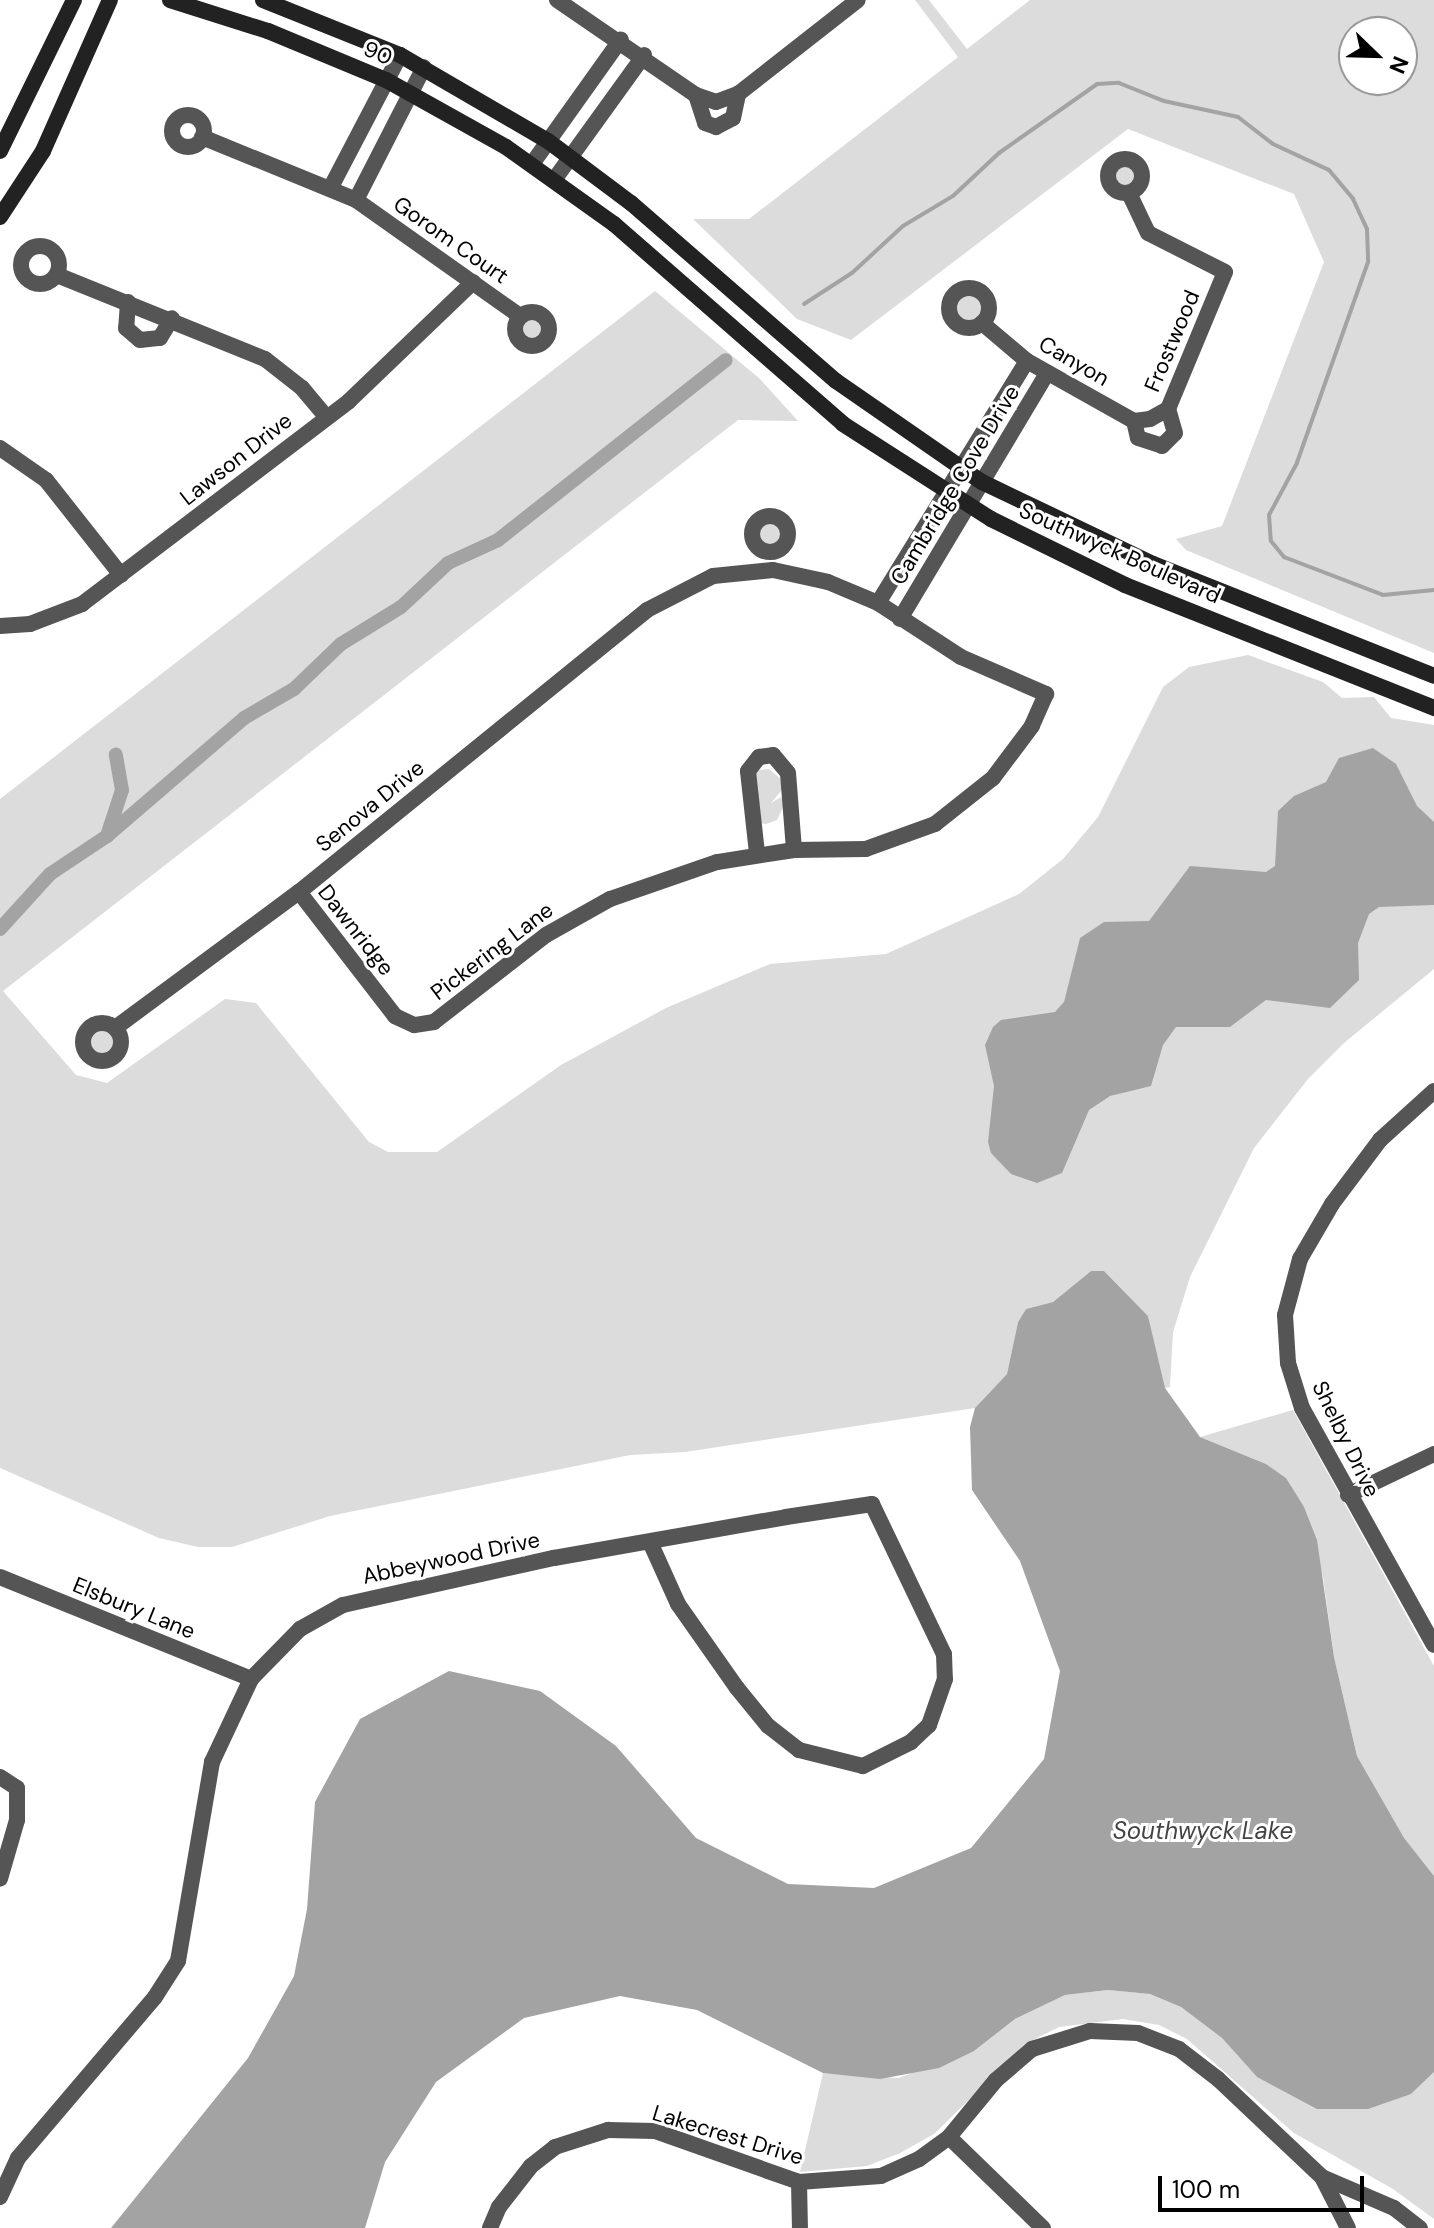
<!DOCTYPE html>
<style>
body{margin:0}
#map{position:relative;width:1434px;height:2228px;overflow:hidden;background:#fff;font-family:"DM Sans",sans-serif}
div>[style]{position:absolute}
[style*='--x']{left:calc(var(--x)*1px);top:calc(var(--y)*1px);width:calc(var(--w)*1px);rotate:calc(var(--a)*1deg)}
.green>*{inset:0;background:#dcdcdc}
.round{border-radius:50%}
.water>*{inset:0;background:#a3a3a3}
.stream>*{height:4px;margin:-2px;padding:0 2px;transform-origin:2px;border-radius:2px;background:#a3a3a3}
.canal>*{height:14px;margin:-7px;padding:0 7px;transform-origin:7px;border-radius:7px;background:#a3a3a3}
.street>*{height:16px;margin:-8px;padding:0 8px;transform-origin:8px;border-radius:8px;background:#555}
.street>.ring{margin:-8px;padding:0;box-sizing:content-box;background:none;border:16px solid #555;border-radius:50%}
.secondary>*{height:16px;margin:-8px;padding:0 8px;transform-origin:8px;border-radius:8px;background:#222}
span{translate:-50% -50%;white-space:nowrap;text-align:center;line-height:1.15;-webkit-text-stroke:6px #fff;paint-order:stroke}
.street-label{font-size:22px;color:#000}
.water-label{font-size:24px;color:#444;font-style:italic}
.north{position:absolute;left:1338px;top:16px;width:80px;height:80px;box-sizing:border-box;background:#fff;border:2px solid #999;border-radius:50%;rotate:113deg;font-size:22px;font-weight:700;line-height:32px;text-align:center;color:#000}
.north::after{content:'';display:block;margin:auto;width:28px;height:36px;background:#000;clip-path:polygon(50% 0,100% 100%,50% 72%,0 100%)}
.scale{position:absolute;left:1158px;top:2176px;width:206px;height:36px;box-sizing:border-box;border:4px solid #000;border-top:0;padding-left:10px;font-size:24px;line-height:28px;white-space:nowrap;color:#000;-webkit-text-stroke:6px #fff;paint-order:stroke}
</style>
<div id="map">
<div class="green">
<i style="clip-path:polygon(evenodd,915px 0,929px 0,967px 49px,1030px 0,1434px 0,1434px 653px,1186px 550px,1176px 539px,1222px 526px,1324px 262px,1294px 194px,1128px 129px,851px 340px,797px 319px,693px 219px,749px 219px,958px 57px,915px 0,1402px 32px,1402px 80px,1354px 80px,1354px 32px,1402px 32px)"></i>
<i class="round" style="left:1104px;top:158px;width:34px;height:34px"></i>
<i class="round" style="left:951px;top:291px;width:34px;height:34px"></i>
<i style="clip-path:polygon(655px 291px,760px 379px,798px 421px,738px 420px,3px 991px,76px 1075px,107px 1083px,225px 999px,256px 1003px,369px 1142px,388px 1152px,437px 1152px,561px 1065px,666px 1008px,770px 964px,886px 954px,1019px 894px,1063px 859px,1098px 817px,1163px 687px,1189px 667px,1248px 655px,1323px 682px,1342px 698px,1374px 697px,1391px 718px,1434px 725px,1434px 969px,1344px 1043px,1308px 1079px,1254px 1148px,1190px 1277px,1173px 1332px,1170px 1387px,1165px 1388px,1159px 1373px,1148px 1316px,1104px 1271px,1091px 1271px,1053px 1302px,1026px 1309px,1018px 1322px,1007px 1374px,975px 1408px,685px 1452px,630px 1455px,330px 1516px,232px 1547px,198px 1547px,159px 1538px,0 1468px,0 799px)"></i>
<i class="round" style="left:509px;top:311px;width:34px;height:34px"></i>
<i class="round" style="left:754px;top:517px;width:34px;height:34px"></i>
<i style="clip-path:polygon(769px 769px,781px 779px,782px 790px,771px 803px,781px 797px,784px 805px,777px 820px,766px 824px,760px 823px,748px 783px,758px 770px)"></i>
<i class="round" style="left:84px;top:1023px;width:34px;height:34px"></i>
<i style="clip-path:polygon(1293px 1410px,1434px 1666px,1434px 1876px,1404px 1839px,1357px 1756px,1334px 1657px,1323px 1577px,1286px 1478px,1266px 1464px,1200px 1437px)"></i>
<i style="clip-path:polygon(1108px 1990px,1150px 1994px,1181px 2007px,1222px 2038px,1257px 2077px,1411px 2094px,1434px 2072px,1434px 2219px,1393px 2189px,1294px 2133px,1187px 2039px,1159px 2025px,1123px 2019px,1059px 2027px,1027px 2043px,934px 2134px,900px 2153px,867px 2166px,800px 2172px,823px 2073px,898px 2078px,974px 2051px,1015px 2019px,1065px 1995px)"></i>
</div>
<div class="water">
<i style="clip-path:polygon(1373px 748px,1396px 764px,1417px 806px,1434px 822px,1434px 905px,1379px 907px,1369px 914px,1358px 943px,1359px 980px,1330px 1008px,1266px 1000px,1230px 1027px,1176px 1027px,1163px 1045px,1151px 1086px,1110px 1096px,1089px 1110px,1062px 1173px,1037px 1183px,1011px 1174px,991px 1153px,988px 1142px,994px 1086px,985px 1045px,993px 1027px,1001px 1020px,1055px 1012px,1064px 1002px,1080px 938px,1104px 922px,1149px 921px,1190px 866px,1266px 872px,1275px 866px,1278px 811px,1294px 796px,1326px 782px,1339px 758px)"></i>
<i style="clip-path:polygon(1091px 1271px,1104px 1271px,1148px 1316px,1165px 1388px,1200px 1437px,1266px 1464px,1286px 1478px,1304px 1507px,1317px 1540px,1334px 1657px,1357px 1756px,1404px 1838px,1434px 1876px,1434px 2072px,1411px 2094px,1368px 2109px,1317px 2109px,1257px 2077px,1222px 2038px,1181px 2007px,1150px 1994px,1108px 1990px,1065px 1995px,1015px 2019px,974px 2051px,939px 2068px,880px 2079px,823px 2073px,697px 2010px,620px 1996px,524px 2018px,436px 2082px,385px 2162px,365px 2228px,111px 2228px,248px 2058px,294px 1976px,307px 1909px,315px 1802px,360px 1719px,449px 1671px,540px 1691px,616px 1746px,696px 1838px,788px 1884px,874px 1888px,971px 1848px,1044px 1759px,1060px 1671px,1020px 1561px,972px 1490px,970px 1427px,975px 1408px,1007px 1374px,1018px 1322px,1026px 1309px,1053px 1302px)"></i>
</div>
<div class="stream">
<i style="--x:804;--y:304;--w:57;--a:-32.9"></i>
<i style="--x:852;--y:273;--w:69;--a:-42.7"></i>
<i style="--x:903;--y:226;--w:58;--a:-31"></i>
<i style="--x:953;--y:196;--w:63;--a:-43.1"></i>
<i style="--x:999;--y:153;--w:120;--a:-35.1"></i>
<i style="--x:1097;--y:84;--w:22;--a:-3"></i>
<i style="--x:1119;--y:83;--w:48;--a:21.8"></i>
<i style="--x:1164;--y:101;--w:76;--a:12.2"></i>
<i style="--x:1238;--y:117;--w:44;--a:37.6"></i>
<i style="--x:1273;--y:144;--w:62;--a:24.9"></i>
<i style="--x:1329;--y:170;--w:38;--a:50"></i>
<i style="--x:1353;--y:199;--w:33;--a:65"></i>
<i style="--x:1367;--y:229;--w:33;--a:88"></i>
<i style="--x:1368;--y:262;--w:213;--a:109.5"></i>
<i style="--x:1297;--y:463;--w:59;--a:118.3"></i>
<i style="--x:1269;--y:515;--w:26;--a:86"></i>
<i style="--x:1271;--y:541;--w:21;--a:51"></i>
<i style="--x:1284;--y:557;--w:106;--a:21"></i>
<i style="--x:1383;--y:595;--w:51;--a:-5.6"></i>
</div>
<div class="canal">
<i style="--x:107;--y:836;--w:48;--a:-71.9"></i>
<i style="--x:122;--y:790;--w:36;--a:-100"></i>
<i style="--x:0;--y:929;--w:74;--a:-47.7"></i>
<i style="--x:50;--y:874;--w:69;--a:-33.7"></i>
<i style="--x:107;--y:836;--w:181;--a:-40.7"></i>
<i style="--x:244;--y:718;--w:58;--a:-30.1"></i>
<i style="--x:294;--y:689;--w:65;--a:-43.8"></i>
<i style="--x:341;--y:644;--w:70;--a:-31.7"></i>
<i style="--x:401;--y:607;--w:64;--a:-43.1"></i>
<i style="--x:448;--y:563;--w:55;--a:-24.7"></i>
<i style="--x:498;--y:540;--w:290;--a:-38.3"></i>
</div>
<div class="street">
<i style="--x:557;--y:0;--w:168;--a:34.4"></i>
<i style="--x:696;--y:95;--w:21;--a:19"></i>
<i style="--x:716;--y:102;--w:23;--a:-20"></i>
<i style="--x:738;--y:94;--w:152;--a:-38.1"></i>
<i style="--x:696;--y:95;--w:29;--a:72"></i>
<i style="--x:705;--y:123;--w:12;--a:20"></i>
<i style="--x:716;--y:127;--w:19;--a:-28"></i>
<i style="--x:733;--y:118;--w:25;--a:-78"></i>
<i class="ring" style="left:172px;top:115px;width:16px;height:16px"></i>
<i style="--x:202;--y:137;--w:166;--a:22.2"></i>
<i style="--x:356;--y:200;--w:201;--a:35.3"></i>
<i class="ring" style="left:1108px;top:159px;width:18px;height:18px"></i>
<i style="--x:532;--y:164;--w:153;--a:-54.5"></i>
<i style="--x:554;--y:180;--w:154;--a:-54.2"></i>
<i style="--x:331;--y:187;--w:149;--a:-62.4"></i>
<i style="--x:356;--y:200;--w:149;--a:-62.9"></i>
<i class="ring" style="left:21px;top:246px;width:22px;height:22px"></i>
<i style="--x:57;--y:275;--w:224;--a:22"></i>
<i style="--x:265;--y:359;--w:47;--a:38.1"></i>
<i style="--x:302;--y:388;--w:38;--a:50"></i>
<i class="ring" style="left:949px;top:288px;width:24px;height:24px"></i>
<i style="--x:128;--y:302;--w:26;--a:94"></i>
<i style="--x:126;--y:328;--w:18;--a:41"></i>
<i style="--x:140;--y:340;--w:20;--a:-6"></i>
<i style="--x:160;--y:338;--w:23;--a:-59"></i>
<i class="ring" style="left:515px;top:312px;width:18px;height:18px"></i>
<i style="--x:982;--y:323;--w:59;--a:40.2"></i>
<i style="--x:1027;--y:361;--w:123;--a:29.3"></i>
<i style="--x:1134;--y:421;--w:16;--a:-7"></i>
<i style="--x:1150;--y:419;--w:21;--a:-29"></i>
<i style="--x:1168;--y:409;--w:148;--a:-67.4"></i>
<i style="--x:1225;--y:272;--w:86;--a:-153.1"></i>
<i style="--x:1148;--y:233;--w:44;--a:-115.4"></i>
<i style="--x:1134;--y:421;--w:17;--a:77"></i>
<i style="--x:1138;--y:438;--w:25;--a:18"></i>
<i style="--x:1162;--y:446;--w:18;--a:-45"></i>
<i style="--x:1175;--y:433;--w:25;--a:-106"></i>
<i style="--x:0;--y:448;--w:56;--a:34.8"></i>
<i style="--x:46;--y:480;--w:121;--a:51.7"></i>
<i class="ring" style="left:752px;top:516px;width:20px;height:20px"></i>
<i style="--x:878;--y:603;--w:284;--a:-58.4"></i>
<i style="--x:900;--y:619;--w:287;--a:-59.1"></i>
<i style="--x:0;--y:626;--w:30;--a:-4"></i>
<i style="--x:30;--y:624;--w:56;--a:-21"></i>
<i style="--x:82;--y:604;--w:335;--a:-37.2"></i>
<i style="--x:349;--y:401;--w:172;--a:-43.8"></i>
<i style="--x:757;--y:853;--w:82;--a:-96.3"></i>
<i style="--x:748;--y:771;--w:18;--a:-52"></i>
<i style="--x:759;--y:757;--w:14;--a:-8"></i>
<i style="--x:773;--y:755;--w:23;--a:50"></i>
<i style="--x:788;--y:773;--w:77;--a:85.5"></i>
<i class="ring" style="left:83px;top:1023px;width:22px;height:22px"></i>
<i style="--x:115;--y:1028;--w:229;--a:-36.5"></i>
<i style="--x:299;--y:892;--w:448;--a:-39"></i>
<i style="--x:647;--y:610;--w:74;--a:-27.3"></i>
<i style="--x:713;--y:576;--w:60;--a:-5.7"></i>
<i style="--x:773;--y:570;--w:56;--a:12.3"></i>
<i style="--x:828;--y:582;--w:54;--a:22.8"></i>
<i style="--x:878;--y:603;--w:99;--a:33"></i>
<i style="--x:961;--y:657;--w:93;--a:23.5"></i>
<i style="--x:1046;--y:694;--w:35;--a:114"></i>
<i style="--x:1032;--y:726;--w:65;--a:126.9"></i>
<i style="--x:993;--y:778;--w:74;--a:141.6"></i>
<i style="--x:935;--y:824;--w:73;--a:160.1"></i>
<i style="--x:866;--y:849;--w:72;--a:179.2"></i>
<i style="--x:794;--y:850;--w:78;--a:171.1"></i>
<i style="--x:717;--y:862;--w:113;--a:160.9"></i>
<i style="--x:610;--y:899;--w:73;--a:150.6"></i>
<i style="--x:546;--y:935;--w:142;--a:142.2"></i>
<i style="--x:434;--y:1022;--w:20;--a:171"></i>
<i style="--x:414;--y:1025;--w:21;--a:-155"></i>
<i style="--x:395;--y:1016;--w:157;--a:-127.7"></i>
<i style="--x:1434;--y:1091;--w:73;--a:137.8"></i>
<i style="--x:1380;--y:1140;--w:80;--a:126.9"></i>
<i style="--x:1332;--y:1204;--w:64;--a:120.2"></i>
<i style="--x:1300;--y:1259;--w:58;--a:105"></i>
<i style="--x:1285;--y:1315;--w:48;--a:86.4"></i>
<i style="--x:1288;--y:1363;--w:47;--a:72.7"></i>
<i style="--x:1302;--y:1408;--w:271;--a:60.9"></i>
<i style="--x:1348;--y:1495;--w:95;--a:-25.5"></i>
<i style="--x:0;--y:1577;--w:271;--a:22.1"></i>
<i style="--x:0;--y:1777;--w:20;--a:33"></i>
<i style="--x:17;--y:1788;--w:32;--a:90"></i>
<i style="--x:17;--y:1820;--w:61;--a:106.1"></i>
<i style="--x:949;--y:2137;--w:131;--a:44.1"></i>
<i style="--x:1322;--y:2177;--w:57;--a:63"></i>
<i style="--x:799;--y:2182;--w:46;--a:88.8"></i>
<i style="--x:0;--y:2197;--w:43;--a:-65.2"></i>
<i style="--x:18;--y:2158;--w:211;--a:-49.6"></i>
<i style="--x:155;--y:1997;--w:43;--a:-57.4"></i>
<i style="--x:178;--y:1961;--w:202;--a:-80.3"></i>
<i style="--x:212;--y:1762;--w:92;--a:-64.8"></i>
<i style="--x:251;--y:1679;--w:70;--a:-45.6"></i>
<i style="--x:300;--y:1629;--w:49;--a:-29.2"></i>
<i style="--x:343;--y:1605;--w:216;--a:-12.6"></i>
<i style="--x:554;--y:1558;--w:236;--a:-10"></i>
<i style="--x:786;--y:1517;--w:87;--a:-8.6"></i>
<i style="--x:872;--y:1504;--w:166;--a:64.4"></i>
<i style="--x:944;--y:1654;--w:25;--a:88"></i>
<i style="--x:945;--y:1679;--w:49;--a:109.2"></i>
<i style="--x:929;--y:1725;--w:25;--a:137"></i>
<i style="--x:911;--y:1742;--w:54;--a:153.4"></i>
<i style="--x:863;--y:1766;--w:66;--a:-166"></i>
<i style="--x:799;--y:1750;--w:39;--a:-142"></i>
<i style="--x:768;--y:1726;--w:49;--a:-129.2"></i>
<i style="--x:737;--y:1688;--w:103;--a:-125.1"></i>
<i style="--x:678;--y:1604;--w:68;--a:-114.3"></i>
<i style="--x:490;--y:2228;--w:23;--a:-67"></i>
<i style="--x:499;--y:2207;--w:52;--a:-52"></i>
<i style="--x:531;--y:2166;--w:31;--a:-38"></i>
<i style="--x:555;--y:2147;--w:56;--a:-17.8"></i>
<i style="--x:608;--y:2130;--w:47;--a:1.2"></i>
<i style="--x:655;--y:2131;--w:153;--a:19.5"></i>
<i style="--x:799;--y:2182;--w:82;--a:-4.2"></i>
<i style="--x:881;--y:2176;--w:42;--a:-24.1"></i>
<i style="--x:919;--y:2159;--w:37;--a:-36"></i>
<i style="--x:949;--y:2137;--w:74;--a:-50.5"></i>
<i style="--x:996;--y:2080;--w:48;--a:-40.7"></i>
<i style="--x:1032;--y:2049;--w:61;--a:-17.2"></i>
<i style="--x:1090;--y:2031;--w:48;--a:2.4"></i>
<i style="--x:1138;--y:2033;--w:44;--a:21.3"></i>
<i style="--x:1179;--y:2049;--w:49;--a:37.6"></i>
<i style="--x:1218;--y:2079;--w:143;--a:43.3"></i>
<i style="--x:1322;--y:2177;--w:78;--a:23.3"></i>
<i style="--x:1394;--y:2208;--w:33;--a:38"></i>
</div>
<div class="secondary">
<i style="--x:170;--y:0;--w:103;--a:17.6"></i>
<i style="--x:268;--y:31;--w:128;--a:22.6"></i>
<i style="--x:386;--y:80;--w:137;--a:29.2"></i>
<i style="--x:506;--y:147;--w:133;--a:35.5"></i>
<i style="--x:614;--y:224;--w:304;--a:41.1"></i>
<i style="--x:843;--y:424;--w:176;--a:32.7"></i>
<i style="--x:991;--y:519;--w:149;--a:26.2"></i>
<i style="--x:1125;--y:585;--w:333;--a:21.7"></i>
<i style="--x:263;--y:0;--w:148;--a:21.9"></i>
<i style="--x:400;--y:55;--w:171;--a:30.2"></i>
<i style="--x:548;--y:141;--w:104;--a:36.8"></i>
<i style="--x:631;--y:203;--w:271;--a:41"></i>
<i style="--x:836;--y:381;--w:178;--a:34.7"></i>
<i style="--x:982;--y:482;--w:190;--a:25.6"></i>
<i style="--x:1153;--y:564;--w:302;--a:21.7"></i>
<i style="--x:0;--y:151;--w:168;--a:-63.9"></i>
<i style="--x:0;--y:217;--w:79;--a:-56.9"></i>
<i style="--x:43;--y:151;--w:165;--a:-66.1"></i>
</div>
<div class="street-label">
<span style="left:378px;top:53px;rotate:23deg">90</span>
<span style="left:451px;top:240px;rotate:35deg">Gorom Court</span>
<span style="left:1172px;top:341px;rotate:-67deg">Frostwood</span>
<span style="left:1074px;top:361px;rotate:30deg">Canyon</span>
<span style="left:236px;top:459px;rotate:-38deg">Lawson Drive</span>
<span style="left:955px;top:485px;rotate:-59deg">Cambridge Cove Drive</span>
<span style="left:1120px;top:553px;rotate:24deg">Southwyck Boulevard</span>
<span style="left:370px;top:806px;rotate:-39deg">Senova Drive</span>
<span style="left:356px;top:930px;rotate:52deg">Dawnridge</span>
<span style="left:492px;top:951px;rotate:-37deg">Pickering Lane</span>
<span style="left:1346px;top:1439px;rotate:64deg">Shelby Drive</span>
<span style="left:451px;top:1558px;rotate:-12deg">Abbeywood Drive</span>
<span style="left:134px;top:1608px;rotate:22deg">Elsbury Lane</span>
<span style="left:728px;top:2135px;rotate:17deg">Lakecrest Drive</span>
</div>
<div class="water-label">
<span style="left:1203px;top:1831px">Southwyck Lake</span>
</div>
<div class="north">N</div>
<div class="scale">100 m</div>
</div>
